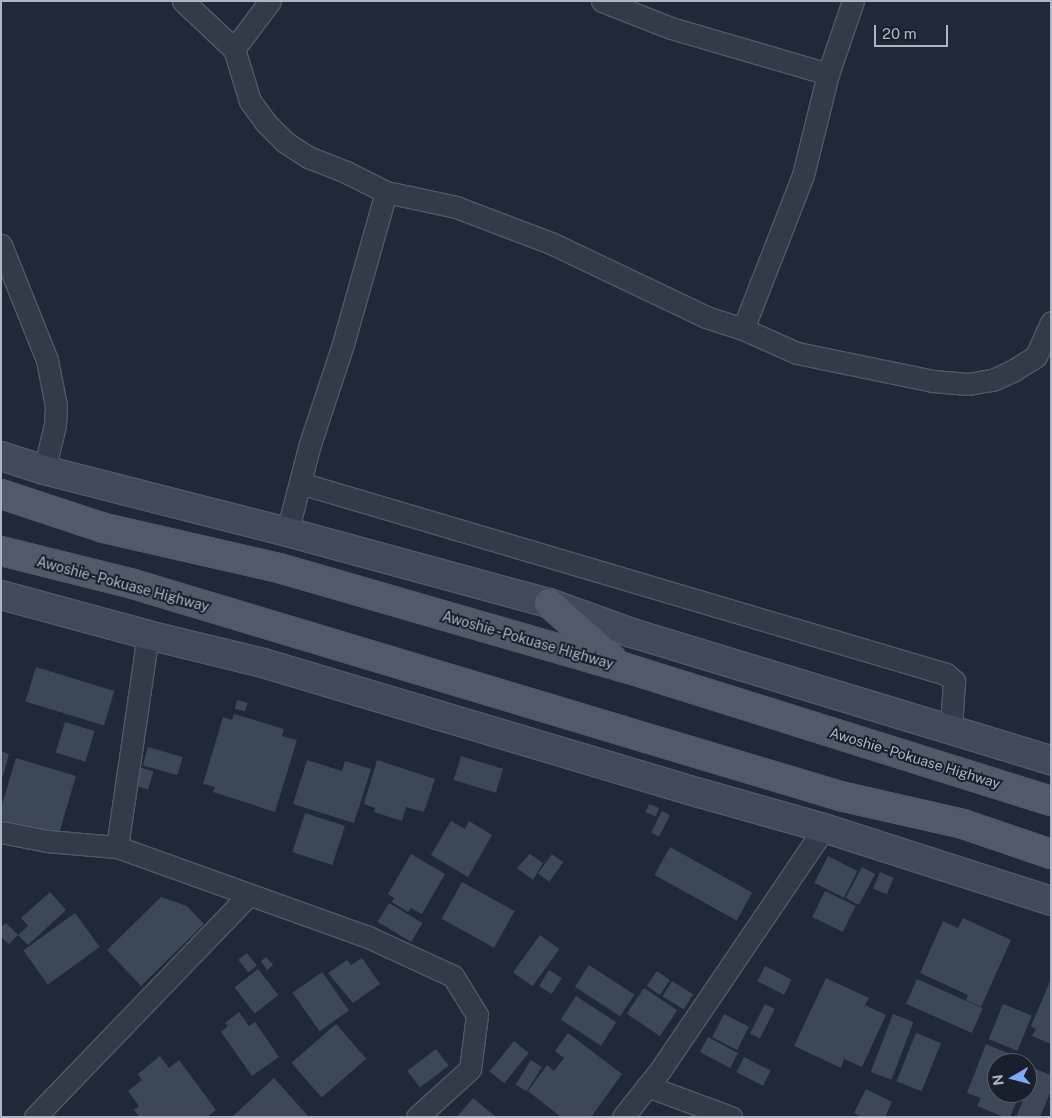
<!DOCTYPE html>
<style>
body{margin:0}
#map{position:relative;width:1052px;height:1118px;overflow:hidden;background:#202937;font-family:"Public Sans",sans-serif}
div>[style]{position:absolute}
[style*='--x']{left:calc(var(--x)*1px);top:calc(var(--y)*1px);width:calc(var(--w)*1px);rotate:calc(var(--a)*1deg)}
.building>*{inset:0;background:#3c4757;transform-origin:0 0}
.roads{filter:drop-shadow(1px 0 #515965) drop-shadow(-1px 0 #515965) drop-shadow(0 1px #515965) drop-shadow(0 -1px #515965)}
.street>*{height:21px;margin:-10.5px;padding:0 10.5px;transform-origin:10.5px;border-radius:10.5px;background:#333b48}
.secondary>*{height:28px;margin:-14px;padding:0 14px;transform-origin:14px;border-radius:14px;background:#414a5b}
.primary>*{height:28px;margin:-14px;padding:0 14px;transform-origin:14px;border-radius:14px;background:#515a68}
span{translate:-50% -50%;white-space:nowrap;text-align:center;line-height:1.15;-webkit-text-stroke:4px #19202c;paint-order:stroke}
.street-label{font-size:14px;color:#aeb6c4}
.frame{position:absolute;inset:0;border:2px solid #aeb6c4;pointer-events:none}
.north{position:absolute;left:987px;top:1053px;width:50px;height:50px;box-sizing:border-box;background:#19202c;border:1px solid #555c69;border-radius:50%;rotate:262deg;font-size:14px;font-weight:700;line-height:20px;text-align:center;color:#aeb6c4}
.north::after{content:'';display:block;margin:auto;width:18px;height:22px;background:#80aaf7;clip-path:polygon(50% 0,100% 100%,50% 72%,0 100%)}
.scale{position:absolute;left:874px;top:25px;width:74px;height:22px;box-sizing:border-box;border:2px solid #aeb6c4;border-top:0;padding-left:6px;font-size:15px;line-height:18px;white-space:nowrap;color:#aeb6c4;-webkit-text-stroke:4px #19202c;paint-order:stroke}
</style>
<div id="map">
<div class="building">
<i style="left:36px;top:667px;width:82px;height:36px;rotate:17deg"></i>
<i style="left:237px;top:700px;width:11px;height:9px;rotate:15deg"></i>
<i style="clip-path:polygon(234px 714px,284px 729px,282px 736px,297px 740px,275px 812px,213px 792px,215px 787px,203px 784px,223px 717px,232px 720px)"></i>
<i style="left:65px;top:722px;width:31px;height:32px;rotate:17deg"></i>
<i style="left:148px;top:747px;width:36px;height:19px;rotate:16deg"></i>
<i style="clip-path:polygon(1px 751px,9px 754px,2px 779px,1px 778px)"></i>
<i style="left:461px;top:756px;width:44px;height:25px;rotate:17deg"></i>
<i style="clip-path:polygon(16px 758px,76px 776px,58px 837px,1px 820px,1px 808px)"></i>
<i style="clip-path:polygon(307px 760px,342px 771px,345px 761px,371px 769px,354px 823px,293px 804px)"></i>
<i style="clip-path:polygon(377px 760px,435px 779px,424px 812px,406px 807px,402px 821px,374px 812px,375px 808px,364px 804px)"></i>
<i style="left:139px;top:767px;width:15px;height:19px;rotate:16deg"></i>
<i style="left:649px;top:804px;width:11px;height:9px;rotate:22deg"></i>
<i style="left:662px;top:811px;width:9px;height:24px;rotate:27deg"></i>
<i style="left:305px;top:813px;width:42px;height:41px;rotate:18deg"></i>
<i style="clip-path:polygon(451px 821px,465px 829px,469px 821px,492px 835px,468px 877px,431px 855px)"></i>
<i style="left:670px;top:847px;width:94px;height:32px;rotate:29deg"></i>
<i style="clip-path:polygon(411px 854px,445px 874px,422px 914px,411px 908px,408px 912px,392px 902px,394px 898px,388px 894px)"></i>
<i style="clip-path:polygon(530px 854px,543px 863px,533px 880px,517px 868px)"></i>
<i style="left:552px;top:854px;width:14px;height:24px;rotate:36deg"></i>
<i style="left:828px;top:856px;width:33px;height:30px;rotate:27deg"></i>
<i style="left:862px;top:867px;width:15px;height:35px;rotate:28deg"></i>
<i style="left:880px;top:872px;width:15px;height:18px;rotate:23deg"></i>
<i style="left:462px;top:882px;width:60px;height:42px;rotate:29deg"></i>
<i style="left:825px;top:891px;width:34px;height:29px;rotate:26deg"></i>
<i style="clip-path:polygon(50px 892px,66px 910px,28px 945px,18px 935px,28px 926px,21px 918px)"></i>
<i style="clip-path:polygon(161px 897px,187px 906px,204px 924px,141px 986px,107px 950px)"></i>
<i style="left:389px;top:903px;width:39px;height:22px;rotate:31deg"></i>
<i style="left:75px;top:913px;width:42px;height:64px;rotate:54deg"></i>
<i style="clip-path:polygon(963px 918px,1011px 940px,981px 1007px,966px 1000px,968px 995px,920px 973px,943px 921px,958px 928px)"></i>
<i style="clip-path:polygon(6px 923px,18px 935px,9px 944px,1px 937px,1px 927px)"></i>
<i style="left:540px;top:935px;width:24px;height:46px;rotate:36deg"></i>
<i style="left:247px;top:953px;width:16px;height:11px;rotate:52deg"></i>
<i style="clip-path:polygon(266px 957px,273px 965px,267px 970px,261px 961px)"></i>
<i style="clip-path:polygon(362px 958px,380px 984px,353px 1003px,328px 973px,347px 960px,351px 965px)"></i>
<i style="left:589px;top:965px;width:54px;height:26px;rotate:33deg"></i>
<i style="left:765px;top:966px;width:30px;height:17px;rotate:27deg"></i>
<i style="left:258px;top:969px;width:33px;height:30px;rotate:52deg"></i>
<i style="left:549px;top:970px;width:15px;height:19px;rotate:32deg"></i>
<i style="left:657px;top:971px;width:16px;height:18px;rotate:35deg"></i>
<i style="left:322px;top:972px;width:47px;height:36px;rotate:55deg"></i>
<i style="clip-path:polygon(826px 978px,869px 998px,865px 1005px,886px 1015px,862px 1067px,844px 1059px,841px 1068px,794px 1046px)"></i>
<i style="left:917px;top:979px;width:72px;height:27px;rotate:24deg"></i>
<i style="clip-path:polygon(1051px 979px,1051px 1044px,1032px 1036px,1036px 1029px,1031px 1026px)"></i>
<i style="left:672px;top:981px;width:25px;height:18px;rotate:32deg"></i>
<i style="left:644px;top:988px;width:40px;height:31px;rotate:34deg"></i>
<i style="left:576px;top:996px;width:48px;height:28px;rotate:33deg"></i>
<i style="left:765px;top:1004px;width:11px;height:33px;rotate:27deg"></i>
<i style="left:1003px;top:1004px;width:31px;height:38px;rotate:22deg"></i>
<i style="clip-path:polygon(239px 1012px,249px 1026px,255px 1022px,279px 1057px,252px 1076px,221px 1032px,228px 1026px,225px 1023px)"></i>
<i style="left:724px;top:1014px;width:28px;height:26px;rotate:27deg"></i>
<i style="left:893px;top:1014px;width:22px;height:62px;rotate:21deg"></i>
<i style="left:336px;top:1024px;width:46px;height:59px;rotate:49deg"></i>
<i style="clip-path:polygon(568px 1033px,622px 1074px,591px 1117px,561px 1117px,528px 1091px,547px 1065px,554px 1071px,564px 1058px,555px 1051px)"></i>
<i style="left:916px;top:1033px;width:27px;height:52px;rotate:22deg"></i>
<i style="left:708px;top:1037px;width:34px;height:17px;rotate:28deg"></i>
<i style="left:514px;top:1041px;width:19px;height:39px;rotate:39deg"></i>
<i style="clip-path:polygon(986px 1044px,1032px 1063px,1027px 1076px,1027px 1063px,997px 1063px,997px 1093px,1020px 1093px,1010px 1117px,1004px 1117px,977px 1106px,981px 1098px,967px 1093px)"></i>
<i style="left:436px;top:1049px;width:21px;height:36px;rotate:53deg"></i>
<i style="clip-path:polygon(160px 1056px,169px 1068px,179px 1060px,216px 1110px,207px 1117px,140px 1117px,134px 1110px,139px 1106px,128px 1091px,142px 1080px,138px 1074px)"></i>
<i style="left:744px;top:1057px;width:30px;height:17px;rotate:27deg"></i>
<i style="left:531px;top:1060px;width:13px;height:29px;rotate:32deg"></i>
<i style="clip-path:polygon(1036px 1069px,1051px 1075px,1051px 1091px,1040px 1117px,1016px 1117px)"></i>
<i style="clip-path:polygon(274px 1078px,309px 1117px,234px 1117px,233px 1116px)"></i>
<i style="clip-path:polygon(866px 1089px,892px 1102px,885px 1117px,862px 1117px,854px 1113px)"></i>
<i style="clip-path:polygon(473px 1098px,496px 1117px,457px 1117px)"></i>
</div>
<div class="roads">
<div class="street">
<i style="--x:183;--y:1;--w:70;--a:43.3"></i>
<i style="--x:234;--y:49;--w:54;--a:72.9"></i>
<i style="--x:250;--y:101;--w:26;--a:54"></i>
<i style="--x:265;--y:122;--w:28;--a:45"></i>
<i style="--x:285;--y:142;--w:27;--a:33"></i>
<i style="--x:308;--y:157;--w:41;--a:21.5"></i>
<i style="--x:346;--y:172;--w:45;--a:26.6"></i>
<i style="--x:386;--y:192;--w:72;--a:12.1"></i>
<i style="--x:456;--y:207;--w:102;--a:20.8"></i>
<i style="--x:551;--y:243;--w:172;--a:25.5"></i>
<i style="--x:706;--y:317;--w:39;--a:18"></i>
<i style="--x:743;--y:329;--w:59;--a:24"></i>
<i style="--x:797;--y:353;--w:139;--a:11.6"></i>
<i style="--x:933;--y:381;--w:35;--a:5"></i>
<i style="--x:968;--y:384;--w:27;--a:-10"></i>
<i style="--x:995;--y:379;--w:21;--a:-25"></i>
<i style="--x:1014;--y:370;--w:26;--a:-32"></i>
<i style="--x:1036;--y:356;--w:37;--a:-66"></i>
<i style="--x:602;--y:1;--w:74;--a:21.4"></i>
<i style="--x:671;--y:28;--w:164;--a:16.3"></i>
<i style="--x:234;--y:49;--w:60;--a:-53.1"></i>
<i style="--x:1;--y:245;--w:124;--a:68.2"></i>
<i style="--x:47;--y:360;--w:47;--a:78.9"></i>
<i style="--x:56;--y:406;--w:19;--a:93"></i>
<i style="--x:55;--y:425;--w:46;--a:103.7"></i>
<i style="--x:743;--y:329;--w:165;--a:-68.7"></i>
<i style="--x:803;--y:175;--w:104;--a:-76.1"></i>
<i style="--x:828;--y:74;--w:77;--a:-71.1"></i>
<i style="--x:300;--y:483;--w:674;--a:16.47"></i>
<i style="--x:946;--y:674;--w:11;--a:41"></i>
<i style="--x:954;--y:681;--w:47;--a:93.7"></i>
<i style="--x:287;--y:532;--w:91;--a:-75.4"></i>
<i style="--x:310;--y:444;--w:105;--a:-71.7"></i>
<i style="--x:343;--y:344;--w:158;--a:-74.2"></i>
<i style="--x:1;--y:832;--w:47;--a:11.1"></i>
<i style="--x:47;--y:841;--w:70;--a:4.9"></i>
<i style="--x:117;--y:847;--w:264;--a:19.7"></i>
<i style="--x:366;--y:936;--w:96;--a:24.7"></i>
<i style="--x:453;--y:976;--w:46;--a:58.4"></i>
<i style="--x:477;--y:1015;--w:54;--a:97.4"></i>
<i style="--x:470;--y:1069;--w:72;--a:137.8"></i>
<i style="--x:117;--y:847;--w:214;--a:-81.7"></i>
<i style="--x:647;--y:1086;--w:90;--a:20.3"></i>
<i style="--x:35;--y:1117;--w:308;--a:-46.1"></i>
<i style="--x:623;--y:1117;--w:61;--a:-51.6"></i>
<i style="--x:661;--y:1069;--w:291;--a:-55.9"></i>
</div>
<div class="secondary">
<i style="--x:1;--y:456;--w:45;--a:18"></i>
<i style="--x:44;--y:470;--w:251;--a:14.3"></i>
<i style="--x:287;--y:532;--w:271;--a:15.2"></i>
<i style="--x:549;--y:603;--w:88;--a:19.9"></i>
<i style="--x:632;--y:633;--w:438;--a:16.9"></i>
<i style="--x:1;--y:595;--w:152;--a:15.2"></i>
<i style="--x:148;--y:635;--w:118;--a:13.7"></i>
<i style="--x:263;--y:663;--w:456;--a:16.6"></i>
<i style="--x:700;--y:793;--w:129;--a:15.8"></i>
<i style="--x:824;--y:828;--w:238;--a:17.8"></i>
</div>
<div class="primary">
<i style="--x:1;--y:494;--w:108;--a:18.3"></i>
<i style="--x:104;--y:528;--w:180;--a:12.9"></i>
<i style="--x:279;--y:568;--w:358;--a:16.1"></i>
<i style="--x:623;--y:667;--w:448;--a:17.4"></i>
<i style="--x:1;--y:551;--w:136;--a:14"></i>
<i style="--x:133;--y:584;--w:738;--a:16.69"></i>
<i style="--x:840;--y:796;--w:126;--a:12.8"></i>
<i style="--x:963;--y:824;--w:93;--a:18.8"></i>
<i style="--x:549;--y:603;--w:84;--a:41.6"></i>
</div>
</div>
<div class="street-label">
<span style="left:123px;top:584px;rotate:15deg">Awoshie - Pokuase Highway</span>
<span style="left:528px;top:640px;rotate:16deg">Awoshie - Pokuase Highway</span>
<span style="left:915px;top:758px;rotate:17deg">Awoshie - Pokuase Highway</span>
</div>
<div class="frame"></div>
<div class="north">N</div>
<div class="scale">20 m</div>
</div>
